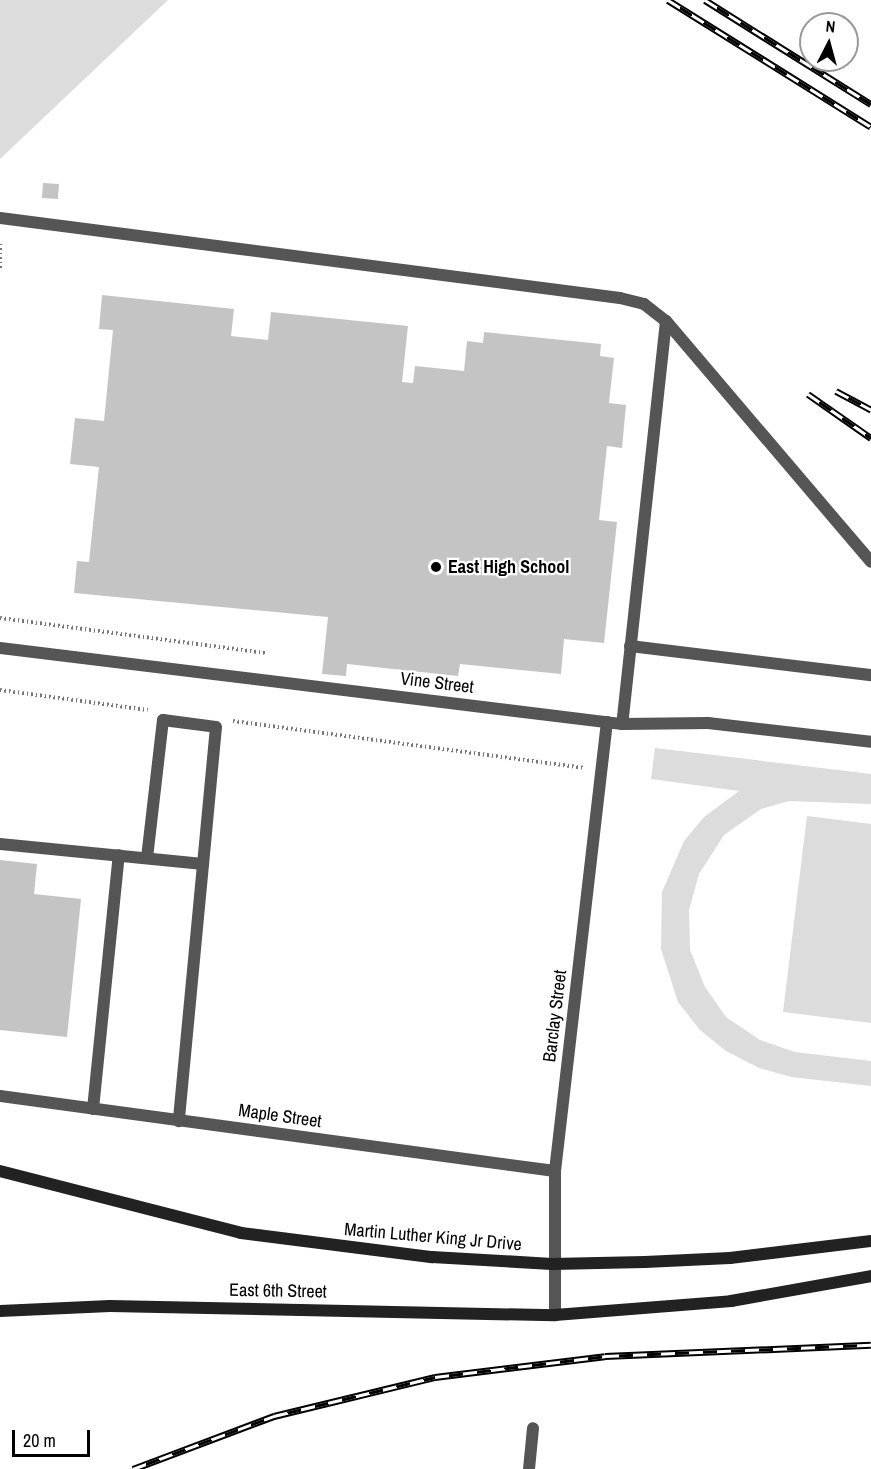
<!DOCTYPE html>
<style>
body{margin:0}
#map{position:relative;width:871px;height:1469px;overflow:hidden;background:#fff;font-family:"Archivo Narrow",sans-serif}
div>[style]{position:absolute}
[style*='--x']{left:calc(var(--x)*1px);top:calc(var(--y)*1px);width:calc(var(--w)*1px);rotate:calc(var(--a)*1deg)}
.green>*{inset:0;background:#dcdcdc}
.building>*{inset:0;background:#c4c4c4;transform-origin:0 0}
.path>*{height:4px;margin-top:-2px;transform-origin:0;background:repeating-linear-gradient(90deg,#777 0 1.5px,transparent 0 4.5px)}
.lane>*{height:12px;margin:-6px;padding:0 6px;transform-origin:6px;border-radius:6px;background:#555}
.street>*{height:12px;margin:-6px;padding:0 6px;transform-origin:6px;border-radius:6px;background:#555}
.secondary>*{height:12px;margin:-6px;padding:0 6px;transform-origin:6px;border-radius:6px;background:#222}
.rail>*{height:7px;margin-top:-3.5px;transform-origin:0;background:repeating-linear-gradient(90deg,#fff 0 14px,#000 0 28px);box-sizing:border-box;border-block:2px solid #000}
.dots>*{width:16px;height:16px;translate:-50% -50%;box-sizing:border-box;border:3px solid #fff;border-radius:50%}
span{translate:-50% -50%;white-space:nowrap;text-align:center;line-height:1.15;-webkit-text-stroke:4.5px #fff;paint-order:stroke}
.poi-label{font-size:18px;color:#000;font-weight:700}
.left{translate:0 -50%;text-align:left}
.street-label{font-size:18px;color:#000}
.north{position:absolute;left:799px;top:12px;width:60px;height:60px;box-sizing:border-box;background:#fff;border:2px solid #999;border-radius:50%;rotate:6deg;font-size:16px;font-weight:700;line-height:24px;text-align:center;color:#000}
.north::after{content:'';display:block;margin:auto;width:21px;height:27px;background:#000;clip-path:polygon(50% 0,100% 100%,50% 72%,0 100%)}
.scale{position:absolute;left:12px;top:1430px;width:78px;height:27px;box-sizing:border-box;border:3px solid #000;border-top:0;padding-left:8px;font-size:18px;line-height:21px;white-space:nowrap;color:#000;-webkit-text-stroke:4px #fff;paint-order:stroke}
</style>
<div id="map">
<div class="green">
<i style="clip-path:polygon(0 0,168px 0,0 159px)"></i>
<i style="clip-path:polygon(655px 748px,871px 774px,871px 804px,789px 801px,761px 809px,724px 835px,699px 874px,689px 910px,690px 950px,705px 987px,726px 1017px,760px 1040px,795px 1052px,871px 1061px,871px 1086px,791px 1077px,759px 1068px,726px 1051px,700px 1030px,678px 1002px,661px 949px,662px 892px,684px 841px,704px 817px,739px 791px,651px 779px)"></i>
<i style="clip-path:polygon(807px 816px,871px 824px,871px 1023px,783px 1012px)"></i>
</div>
<div class="building">
<i style="left:43px;top:183px;width:16px;height:15px;rotate:4deg"></i>
<i style="clip-path:polygon(102px 295px,234px 309px,231px 336px,268px 340px,271px 312px,408px 326px,402px 382px,413px 383px,415px 366px,464px 371px,467px 341px,483px 343px,484px 332px,601px 344px,600px 356px,614px 358px,609px 403px,626px 405px,622px 448px,607px 446px,599px 520px,617px 522px,604px 643px,564px 639px,561px 674px,460px 664px,458px 676px,347px 664px,346px 676px,322px 674px,328px 617px,74px 593px,77px 561px,89px 562px,99px 467px,70px 464px,75px 418px,104px 421px,113px 330px,99px 329px)"></i>
<i style="clip-path:polygon(0 860px,37px 864px,34px 894px,81px 899px,67px 1037px,0 1030px)"></i>
</div>
<div class="path">
<i style="--x:0;--y:244;--w:24;--a:90"></i>
<i style="--x:0;--y:618;--w:269;--a:7.5"></i>
<i style="--x:0;--y:690;--w:149;--a:7.7"></i>
<i style="--x:233;--y:721;--w:355;--a:7.6"></i>
</div>
<div class="lane">
<i style="--x:0;--y:218;--w:625;--a:7.35"></i>
<i style="--x:620;--y:298;--w:25;--a:14"></i>
<i style="--x:644;--y:304;--w:28;--a:38"></i>
<i style="--x:666;--y:321;--w:405;--a:96.2"></i>
<i style="--x:666;--y:321;--w:316;--a:49.6"></i>
<i style="--x:630;--y:646;--w:243;--a:6.9"></i>
<i style="--x:0;--y:844;--w:204;--a:5.6"></i>
<i style="--x:147;--y:858;--w:139;--a:-83.4"></i>
<i style="--x:163;--y:720;--w:53;--a:7.5"></i>
<i style="--x:216;--y:727;--w:396;--a:95.4"></i>
<i style="--x:93;--y:1109;--w:255;--a:-84.2"></i>
</div>
<div class="street">
<i style="--x:0;--y:648;--w:627;--a:6.97"></i>
<i style="--x:622;--y:724;--w:86;--a:-0.7"></i>
<i style="--x:708;--y:723;--w:164;--a:6.6"></i>
<i style="--x:0;--y:1096;--w:560;--a:7.7"></i>
<i style="--x:555;--y:1315;--w:144;--a:-90"></i>
<i style="--x:555;--y:1171;--w:452;--a:-83.4"></i>
<i style="--x:529;--y:1469;--w:41;--a:-84.4"></i>
</div>
<div class="secondary">
<i style="--x:0;--y:1171;--w:249;--a:14.4"></i>
<i style="--x:241;--y:1233;--w:193;--a:7.2"></i>
<i style="--x:432;--y:1257;--w:120;--a:3.3"></i>
<i style="--x:552;--y:1264;--w:93;--a:-1.2"></i>
<i style="--x:645;--y:1262;--w:85;--a:-2.7"></i>
<i style="--x:730;--y:1258;--w:142;--a:-6.9"></i>
<i style="--x:0;--y:1311;--w:110;--a:-2.6"></i>
<i style="--x:110;--y:1306;--w:445;--a:1.2"></i>
<i style="--x:555;--y:1315;--w:177;--a:-4.5"></i>
<i style="--x:731;--y:1301;--w:142;--a:-10.1"></i>
</div>
<div class="rail">
<i style="--x:668;--y:0;--w:239;--a:32"></i>
<i style="--x:705;--y:0;--w:196;--a:32.1"></i>
<i style="--x:836;--y:391;--w:40;--a:28"></i>
<i style="--x:808;--y:394;--w:77;--a:34.9"></i>
<i style="--x:133;--y:1469;--w:151;--a:-20.6"></i>
<i style="--x:274;--y:1416;--w:166;--a:-13.6"></i>
<i style="--x:435;--y:1377;--w:171;--a:-7"></i>
<i style="--x:605;--y:1356;--w:266;--a:-2.4"></i>
</div>
<div class="dots">
<i style="left:436px;top:567px;background:#000"></i>
</div>
<div class="poi-label">
<span class="left" style="left:448px;top:567px">East High School</span>
</div>
<div class="street-label">
<span style="left:437px;top:683px;rotate:7deg">Vine Street</span>
<span style="left:555px;top:1016px;rotate:-83deg">Barclay Street</span>
<span style="left:280px;top:1116px;rotate:8deg">Maple Street</span>
<span style="left:433px;top:1237px;rotate:5deg">Martin Luther King Jr Drive</span>
<span style="left:278px;top:1291px;rotate:1deg">East 6th Street</span>
</div>
<div class="north">N</div>
<div class="scale">20 m</div>
</div>
